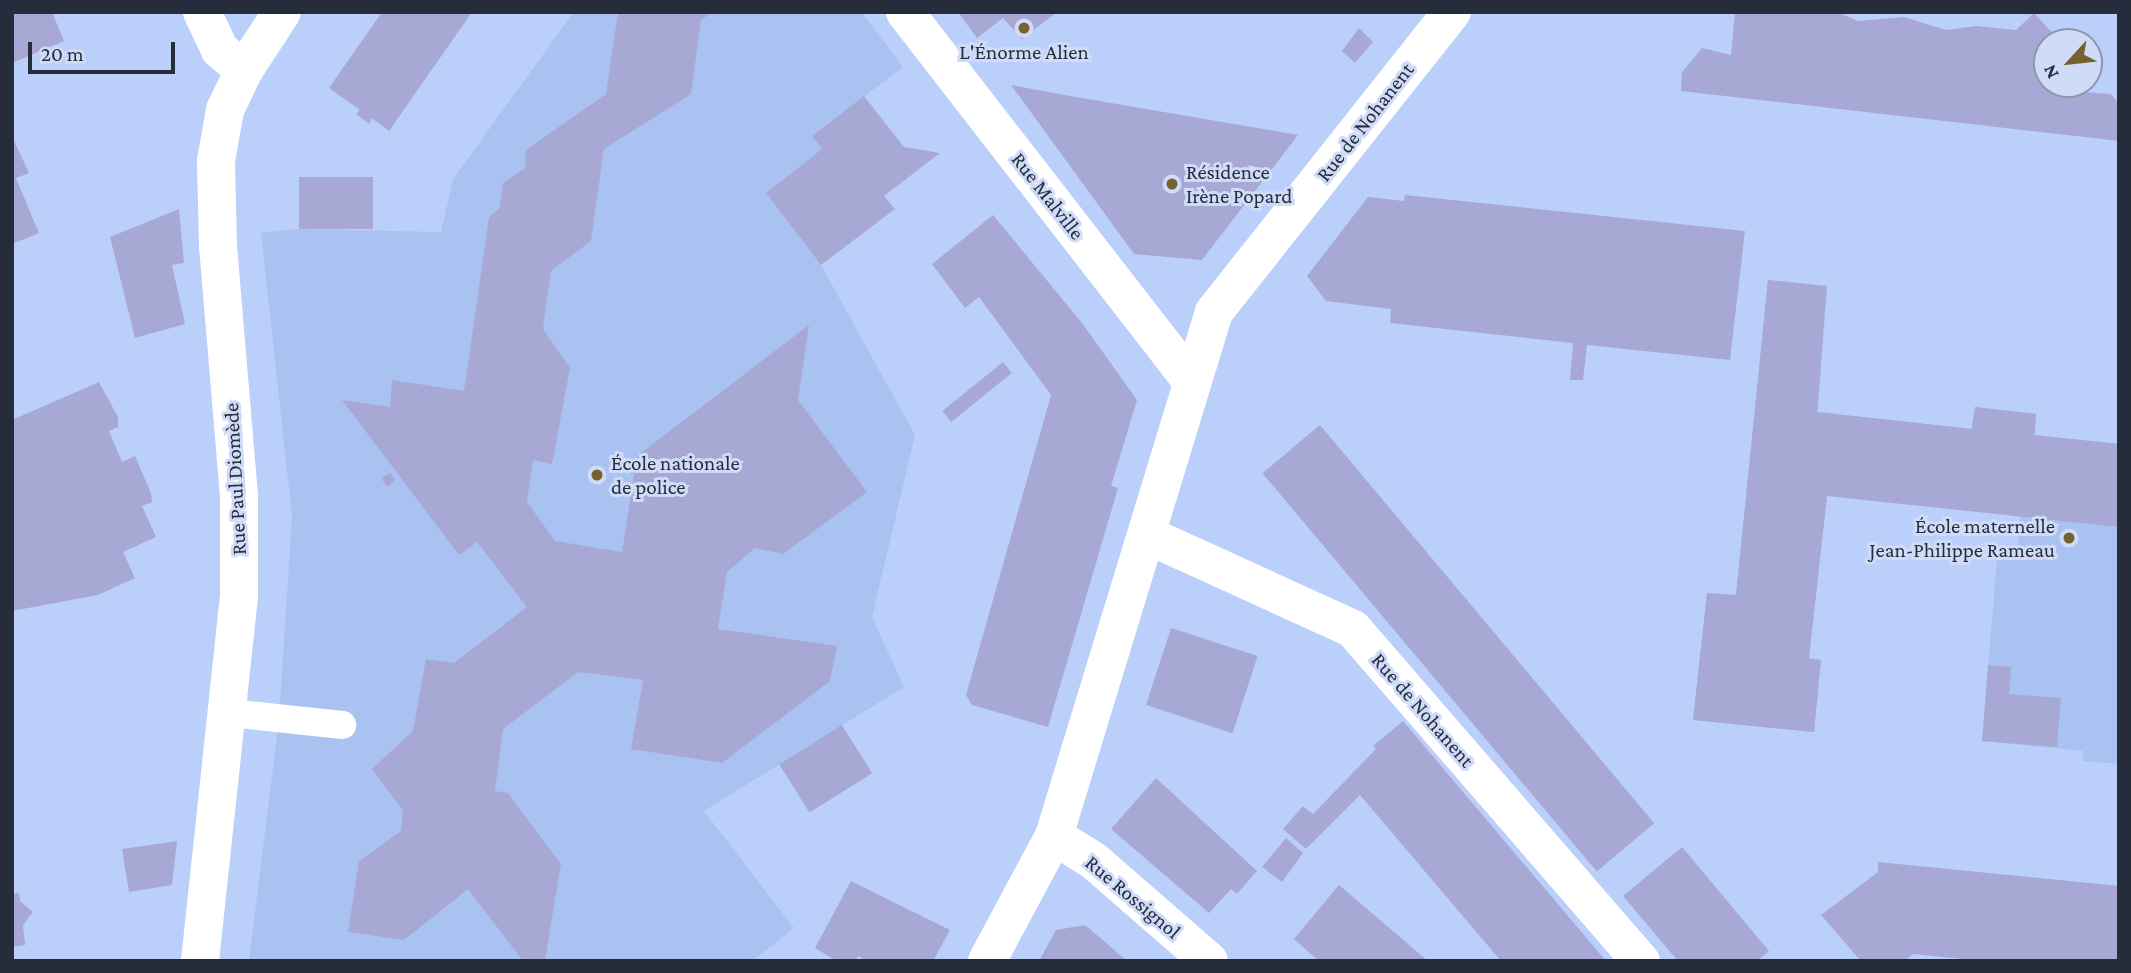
<!DOCTYPE html>
<meta charset="utf-8">
<style>
body{margin:0}
#map{position:relative;width:2131px;height:973px;overflow:hidden;background:#bbcffb;font-family:"Crimson Pro",serif}
div>[style]{position:absolute}
[style*='--x']{left:calc(var(--x)*1px);top:calc(var(--y)*1px);width:calc(var(--w)*1px);rotate:calc(var(--a)*1deg)}
.built>*{inset:0;background:#aac2f2}
.building>*{inset:0;background:#a8a8d5;transform-origin:0 0}
.lane>*{height:28px;margin:-14px;padding:0 14px;transform-origin:14px;border-radius:14px;background:#fff}
.street>*{height:38px;margin:-19px;padding:0 19px;transform-origin:19px;border-radius:19px;background:#fff}
.dots>*{width:19px;height:19px;translate:-50% -50%;box-sizing:border-box;border:4px solid #d0dcf7;border-radius:50%}
span{translate:-50% -50%;white-space:nowrap;text-align:center;line-height:1.15;-webkit-text-stroke:6px #d0dcf7;paint-order:stroke}
.poi-label{font-size:21px;color:#252d3d}
.left{translate:0 -50%;text-align:left}
.right{translate:-100% -50%;text-align:right}
.street-label{font-size:21px;color:#252d3d}
.frame{position:absolute;inset:0;border:14px solid #252d3d;pointer-events:none}
.north{position:absolute;left:2033px;top:28px;width:70px;height:70px;box-sizing:border-box;background:#d0dcf7;border:2px solid #8c96ad;border-radius:50%;rotate:243deg;font-size:19px;font-weight:700;line-height:28px;text-align:center;color:#252d3d}
.north::after{content:'';display:block;margin:auto;width:24px;height:32px;background:#776131;clip-path:polygon(50% 0,100% 100%,50% 72%,0 100%)}
.scale{position:absolute;left:28px;top:42px;width:147px;height:32px;box-sizing:border-box;border:4px solid #252d3d;border-top:0;padding-left:9px;font-size:21px;line-height:24px;white-space:nowrap;color:#252d3d;-webkit-text-stroke:5px #d0dcf7;paint-order:stroke}
</style>
<div id="map">
<div class="built">
<i style="clip-path:polygon(574px 12px,861px 12px,903px 67px,813px 135px,822px 149px,766px 193px,821px 265px,915px 435px,872px 617px,904px 687px,704px 811px,794px 928px,752px 961px,249px 961px,279px 719px,292px 516px,261px 233px,297px 229px,441px 232px,453px 179px)"></i>
<i style="clip-path:polygon(1768px 280px,1827px 286px,1818px 412px,1971px 429px,1975px 407px,2036px 414px,2035px 435px,2119px 444px,2119px 764px,2083px 761px,2083px 751px,1982px 741px,1997px 559px,2017px 560px,2020px 516px,1827px 496px,1809px 658px,1821px 660px,1814px 732px,1693px 720px,1707px 593px,1736px 595px)"></i>
</div>
<div class="building">
<i style="clip-path:polygon(12px 12px,52px 12px,64px 41px,12px 63px)"></i>
<i style="clip-path:polygon(382px 12px,472px 12px,389px 131px,372px 118px,369px 124px,356px 114px,360px 110px,329px 88px)"></i>
<i style="clip-path:polygon(618px 12px,712px 12px,701px 20px,691px 94px,604px 149px,591px 241px,551px 271px,543px 329px,570px 368px,552px 464px,533px 460px,527px 502px,555px 541px,622px 552px,637px 456px,809px 325px,798px 400px,867px 492px,783px 554px,755px 548px,727px 572px,718px 629px,837px 646px,830px 681px,722px 763px,631px 749px,643px 680px,578px 672px,503px 729px,495px 791px,508px 793px,561px 864px,545px 961px,523px 961px,468px 889px,404px 940px,348px 932px,359px 861px,401px 831px,403px 811px,372px 769px,413px 731px,426px 659px,454px 663px,527px 607px,477px 542px,459px 555px,342px 400px,390px 407px,392px 380px,464px 391px,489px 217px,499px 209px,503px 183px,525px 168px,526px 150px,606px 94px)"></i>
<i style="clip-path:polygon(958px 12px,1057px 12px,1022px 39px,1003px 18px,977px 38px)"></i>
<i style="clip-path:polygon(1735px 12px,1837px 12px,1858px 21px,1904px 17px,1946px 30px,1976px 26px,2016px 30px,2034px 13px,2061px 42px,2047px 42px,2047px 84px,2071px 84px,2070px 91px,2111px 94px,2119px 104px,2119px 141px,1681px 91px,1682px 72px,1702px 48px,1731px 55px)"></i>
<i style="clip-path:polygon(1359px 28px,1373px 42px,1355px 63px,1342px 51px)"></i>
<i style="clip-path:polygon(1011px 85px,1076px 97px,1298px 135px,1202px 260px,1134px 254px)"></i>
<i style="clip-path:polygon(864px 96px,904px 147px,940px 153px,884px 196px,895px 209px,821px 265px,766px 193px,822px 149px,812px 136px)"></i>
<i style="clip-path:polygon(12px 136px,29px 173px,16px 178px,39px 233px,12px 244px)"></i>
<i style="left:299px;top:177px;width:74px;height:52px"></i>
<i style="clip-path:polygon(1405px 195px,1745px 231px,1730px 360px,1587px 345px,1583px 380px,1570px 380px,1573px 343px,1390px 323px,1391px 309px,1326px 301px,1307px 276px,1368px 197px,1404px 201px)"></i>
<i style="clip-path:polygon(179px 209px,184px 263px,172px 265px,185px 324px,135px 338px,110px 237px)"></i>
<i style="clip-path:polygon(993px 215px,1082px 323px,1137px 400px,1111px 486px,1118px 488px,1048px 727px,972px 705px,966px 695px,1051px 395px,979px 297px,965px 308px,932px 264px)"></i>
<i style="clip-path:polygon(1768px 280px,1827px 286px,1817px 412px,1972px 429px,1975px 407px,2036px 414px,2034px 435px,2119px 444px,2119px 527px,1827px 496px,1809px 658px,1821px 660px,1814px 732px,1693px 720px,1707px 593px,1736px 595px)"></i>
<i style="left:1003px;top:362px;width:14px;height:78px;rotate:51deg"></i>
<i style="clip-path:polygon(99px 382px,118px 417px,118px 427px,109px 431px,122px 462px,135px 456px,151px 493px,152px 502px,142px 506px,156px 537px,123px 552px,135px 578px,98px 595px,12px 611px,12px 420px)"></i>
<i style="left:1320px;top:425px;width:520px;height:75px;rotate:50deg"></i>
<i style="clip-path:polygon(390px 473px,395px 480px,387px 487px,381px 478px)"></i>
<i style="left:1171px;top:628px;width:91px;height:81px;rotate:18deg"></i>
<i style="clip-path:polygon(1988px 665px,2011px 667px,2009px 694px,2061px 698px,2057px 747px,1982px 741px)"></i>
<i style="clip-path:polygon(1403px 721px,1606px 961px,1501px 961px,1360px 795px,1306px 849px,1283px 829px,1303px 806px,1313px 814px,1376px 749px,1373px 746px)"></i>
<i style="left:842px;top:725px;width:57px;height:74px;rotate:58deg"></i>
<i style="clip-path:polygon(1156px 778px,1257px 871px,1237px 894px,1231px 889px,1209px 913px,1111px 829px)"></i>
<i style="clip-path:polygon(1286px 838px,1303px 853px,1282px 882px,1262px 867px)"></i>
<i style="clip-path:polygon(177px 841px,172px 885px,129px 892px,122px 849px)"></i>
<i style="clip-path:polygon(1682px 847px,1769px 951px,1757px 961px,1678px 961px,1623px 896px)"></i>
<i style="clip-path:polygon(1878px 862px,2119px 886px,2119px 961px,1982px 961px,1913px 954px,1904px 961px,1861px 961px,1821px 915px,1878px 872px)"></i>
<i style="clip-path:polygon(851px 881px,950px 930px,933px 961px,867px 961px,858px 956px,856px 961px,837px 961px,815px 948px)"></i>
<i style="clip-path:polygon(1339px 885px,1428px 961px,1319px 961px,1294px 939px)"></i>
<i style="clip-path:polygon(19px 893px,20px 901px,33px 912px,23px 925px,25px 945px,12px 947px,12px 894px)"></i>
<i style="clip-path:polygon(1085px 925px,1127px 961px,1039px 961px,1056px 930px)"></i>
</div>
<div class="lane">
<i style="--x:230;--y:713;--w:113;--a:6.1"></i>
</div>
<div class="street">
<i style="--x:202;--y:12;--w:42;--a:64.7"></i>
<i style="--x:220;--y:50;--w:31;--a:40"></i>
<i style="--x:905;--y:12;--w:465;--a:52.2"></i>
<i style="--x:1147;--y:535;--w:226;--a:24.5"></i>
<i style="--x:1353;--y:629;--w:440;--a:49.1"></i>
<i style="--x:1054;--y:836;--w:47;--a:32"></i>
<i style="--x:1094;--y:861;--w:152;--a:41"></i>
<i style="--x:200;--y:961;--w:365;--a:-83.9"></i>
<i style="--x:239;--y:598;--w:102;--a:-90"></i>
<i style="--x:239;--y:496;--w:252;--a:-94.8"></i>
<i style="--x:218;--y:245;--w:84;--a:-91.4"></i>
<i style="--x:216;--y:161;--w:52;--a:-80"></i>
<i style="--x:225;--y:110;--w:44;--a:-64.6"></i>
<i style="--x:244;--y:70;--w:69;--a:-56.8"></i>
<i style="--x:987;--y:961;--w:142;--a:-61.8"></i>
<i style="--x:1054;--y:836;--w:548;--a:-73.02"></i>
<i style="--x:1214;--y:312;--w:383;--a:-51.6"></i>
</div>
<div class="dots">
<i style="left:1024px;top:28px;background:#776131"></i>
<i style="left:1172px;top:184px;background:#776131"></i>
<i style="left:597px;top:475px;background:#776131"></i>
<i style="left:2069px;top:538px;background:#776131"></i>
</div>
<div class="poi-label">
<span style="left:1024px;top:52px">L'Énorme Alien</span>
<span class="left" style="left:1186px;top:184px">Résidence<br>Irène Popard</span>
<span class="left" style="left:611px;top:475px">École nationale<br>de police</span>
<span class="right" style="left:2055px;top:538px">École maternelle<br>Jean-Philippe Rameau</span>
</div>
<div class="street-label">
<span style="left:1365px;top:122px;rotate:-52deg">Rue de Nohanent</span>
<span style="left:1048px;top:196px;rotate:52deg">Rue Malville</span>
<span style="left:235px;top:479px;rotate:-93deg">Rue Paul Diomède</span>
<span style="left:1423px;top:710px;rotate:49deg">Rue de Nohanent</span>
<span style="left:1133px;top:897px;rotate:40deg">Rue Rossignol</span>
</div>
<div class="frame"></div>
<div class="north">N</div>
<div class="scale">20 m</div>
</div>
